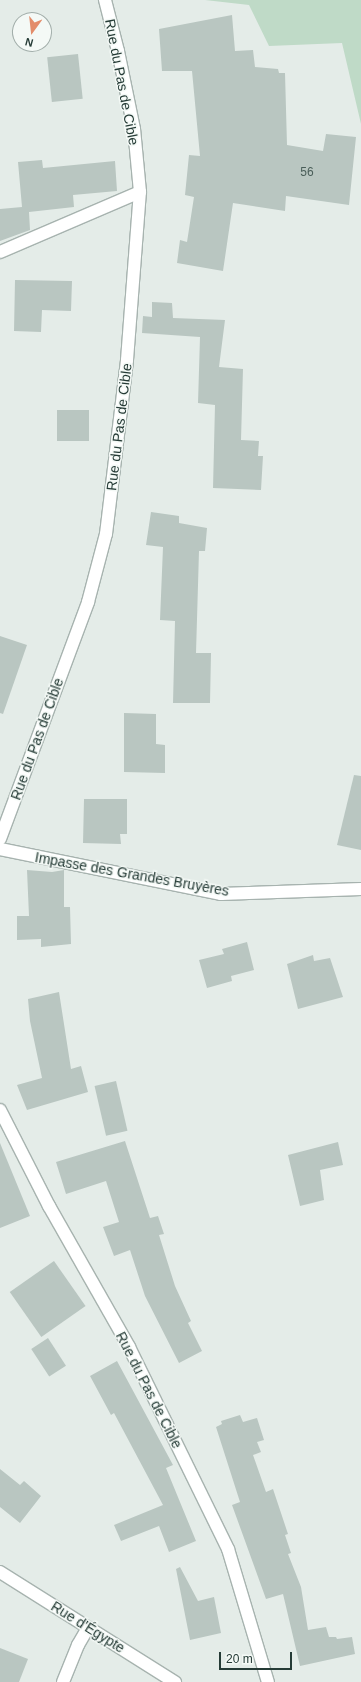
<!DOCTYPE html>
<meta charset="utf-8">
<style>
body{margin:0}
#map{position:relative;width:361px;height:1682px;overflow:hidden;background:#e4ece8;font-family:Arial,sans-serif}
div>[style]{position:absolute}
[style*='--x']{left:calc(var(--x)*1px);top:calc(var(--y)*1px);width:calc(var(--w)*1px);rotate:calc(var(--a)*1deg)}
.green>*{inset:0;background:#bfdac7}
.building>*{inset:0;background:#b9c6c1;transform-origin:0 0}
.roads{filter:drop-shadow(1px 0 #a7b3af) drop-shadow(-1px 0 #a7b3af) drop-shadow(0 1px #a7b3af) drop-shadow(0 -1px #a7b3af)}
.service>*{height:12px;margin:-6px;padding:0 6px;transform-origin:6px;border-radius:6px;background:#fff}
.minor>*{height:12px;margin:-6px;padding:0 6px;transform-origin:6px;border-radius:6px;background:#fff}
span{translate:-50% -50%;white-space:nowrap;text-align:center;line-height:1.15;-webkit-text-stroke:3px #f4f9f6;paint-order:stroke}
.number-label{font-size:12px;color:#4a5e59}
.number-label span{-webkit-text-stroke-width:0}
.street-label{font-size:14px;color:#253b36}
.north{position:absolute;left:12px;top:12px;width:40px;height:40px;box-sizing:border-box;background:#f4f9f6;border:1px solid #a1ada9;border-radius:50%;rotate:195deg;font-size:11px;font-weight:700;line-height:16px;text-align:center;color:#253b36}
.north::after{content:'';display:block;margin:auto;width:14px;height:18px;background:#e38c6a;clip-path:polygon(50% 0,100% 100%,50% 72%,0 100%)}
.scale{position:absolute;left:219px;top:1652px;width:73px;height:18px;box-sizing:border-box;border:2px solid #253b36;border-top:0;padding-left:5px;font-size:12px;line-height:14px;white-space:nowrap;color:#253b36;-webkit-text-stroke:3px #f4f9f6;paint-order:stroke}
</style>
<div id="map">
<div class="green">
<i style="clip-path:polygon(205px 0,361px 0,361px 124px,342px 43px,269px 46px,249px 5px)"></i>
</div>
<div class="building">
<i style="clip-path:polygon(232px 15px,235px 51px,253px 50px,255px 67px,278px 69px,279px 73px,285px 73px,287px 145px,323px 151px,326px 134px,356px 137px,349px 205px,286px 196px,285px 211px,233px 203px,223px 271px,177px 263px,180px 240px,187px 242px,194px 197px,185px 195px,189px 155px,200px 156px,192px 71px,162px 71px,159px 29px)"></i>
<i style="left:78px;top:54px;width:45px;height:31px;rotate:84deg"></i>
<i style="clip-path:polygon(42px 160px,43px 168px,115px 161px,117px 191px,73px 195px,74px 207px,29px 212px,30px 230px,0 241px,0 209px,22px 207px,18px 162px)"></i>
<i style="clip-path:polygon(15px 280px,72px 281px,71px 311px,42px 310px,41px 332px,14px 331px)"></i>
<i style="clip-path:polygon(152px 302px,172px 303px,173px 318px,225px 320px,219px 367px,243px 369px,241px 440px,259px 441px,258px 456px,263px 456px,261px 490px,213px 488px,215px 405px,198px 403px,200px 337px,142px 333px,143px 316px,152px 317px)"></i>
<i style="left:57px;top:410px;width:32px;height:31px"></i>
<i style="clip-path:polygon(151px 512px,179px 516px,179px 523px,207px 528px,205px 551px,199px 551px,196px 653px,211px 653px,210px 703px,173px 703px,175px 621px,160px 620px,163px 547px,146px 545px)"></i>
<i style="clip-path:polygon(0 636px,27px 645px,3px 714px,0 713px)"></i>
<i style="clip-path:polygon(124px 713px,156px 714px,156px 744px,165px 745px,165px 773px,124px 772px)"></i>
<i style="clip-path:polygon(354px 775px,361px 776px,361px 850px,337px 845px)"></i>
<i style="clip-path:polygon(84px 799px,127px 799px,127px 834px,120px 834px,121px 844px,83px 843px)"></i>
<i style="clip-path:polygon(27px 870px,52px 872px,64px 870px,64px 907px,70px 907px,71px 944px,41px 947px,41px 939px,17px 940px,17px 916px,29px 916px)"></i>
<i style="clip-path:polygon(247px 942px,254px 970px,231px 976px,232px 981px,207px 988px,199px 960px,224px 954px,222px 949px)"></i>
<i style="clip-path:polygon(313px 955px,314px 961px,330px 958px,343px 997px,298px 1009px,287px 964px)"></i>
<i style="clip-path:polygon(59px 992px,71px 1069px,81px 1066px,88px 1092px,27px 1110px,17px 1085px,42px 1078px,30px 1021px,28px 999px)"></i>
<i style="left:116px;top:1081px;width:51px;height:22px;rotate:77deg"></i>
<i style="clip-path:polygon(125px 1141px,150px 1218px,158px 1216px,164px 1234px,159px 1235px,175px 1286px,191px 1321px,188px 1323px,202px 1351px,179px 1363px,145px 1296px,130px 1250px,114px 1256px,103px 1227px,119px 1222px,106px 1181px,66px 1194px,56px 1162px)"></i>
<i style="clip-path:polygon(338px 1142px,343px 1165px,320px 1170px,324px 1200px,300px 1206px,288px 1155px)"></i>
<i style="clip-path:polygon(0 1143px,30px 1216px,0 1228px)"></i>
<i style="left:54px;top:1261px;width:55px;height:54px;rotate:55deg"></i>
<i style="left:48px;top:1338px;width:33px;height:20px;rotate:57deg"></i>
<i style="clip-path:polygon(117px 1361px,173px 1465px,166px 1468px,196px 1541px,169px 1552px,159px 1526px,121px 1541px,114px 1525px,163px 1505px,114px 1413px,111px 1415px,90px 1376px)"></i>
<i style="clip-path:polygon(240px 1415px,243px 1422px,257px 1418px,264px 1440px,257px 1442px,261px 1452px,253px 1455px,266px 1492px,273px 1489px,288px 1534px,285px 1535px,291px 1553px,288px 1554px,301px 1587px,308px 1630px,326px 1627px,329px 1637px,336px 1637px,337px 1639px,352px 1637px,355px 1654px,300px 1666px,283px 1594px,266px 1599px,232px 1505px,240px 1502px,216px 1427px,222px 1424px,221px 1421px)"></i>
<i style="clip-path:polygon(0 1469px,20px 1485px,24px 1481px,41px 1496px,20px 1523px,0 1507px)"></i>
<i style="clip-path:polygon(180px 1567px,198px 1601px,214px 1597px,221px 1633px,190px 1640px,176px 1569px)"></i>
<i style="clip-path:polygon(0 1648px,28px 1659px,19px 1682px,0 1682px)"></i>
</div>
<div class="roads">
<div class="service">
<i style="--x:0;--y:252;--w:152;--a:-23.2"></i>
<i style="--x:63;--y:1682;--w:40;--a:-68"></i>
<i style="--x:78;--y:1645;--w:20;--a:-60"></i>
</div>
<div class="minor">
<i style="--x:0;--y:839;--w:253;--a:-69.6"></i>
<i style="--x:88;--y:602;--w:70;--a:-75.2"></i>
<i style="--x:106;--y:534;--w:175;--a:-83.1"></i>
<i style="--x:127;--y:360;--w:169;--a:-85.6"></i>
<i style="--x:140;--y:192;--w:63;--a:-95.4"></i>
<i style="--x:134;--y:129;--w:80;--a:-101.6"></i>
<i style="--x:118;--y:51;--w:53;--a:-104.3"></i>
<i style="--x:0;--y:849;--w:226;--a:11.5"></i>
<i style="--x:221;--y:894;--w:140;--a:-2"></i>
<i style="--x:0;--y:1110;--w:108;--a:63"></i>
<i style="--x:49;--y:1206;--w:162;--a:60.4"></i>
<i style="--x:129;--y:1347;--w:225;--a:63.9"></i>
<i style="--x:228;--y:1549;--w:139;--a:73.3"></i>
<i style="--x:0;--y:1572;--w:207;--a:32.2"></i>
</div>
</div>
<div class="number-label">
<span style="left:307px;top:173px">56</span>
</div>
<div class="street-label">
<span style="left:122px;top:82px;rotate:79deg">Rue du Pas de Cible</span>
<span style="left:119px;top:427px;rotate:-83deg">Rue du Pas de Cible</span>
<span style="left:37px;top:739px;rotate:-70deg">Rue du Pas de Cible</span>
<span style="left:132px;top:874px;rotate:10deg">Impasse des Grandes Bruyères</span>
<span style="left:149px;top:1390px;rotate:63deg">Rue du Pas de Cible</span>
<span style="left:88px;top:1627px;rotate:32deg">Rue d'Égypte</span>
</div>
<div class="north">N</div>
<div class="scale">20 m</div>
</div>
